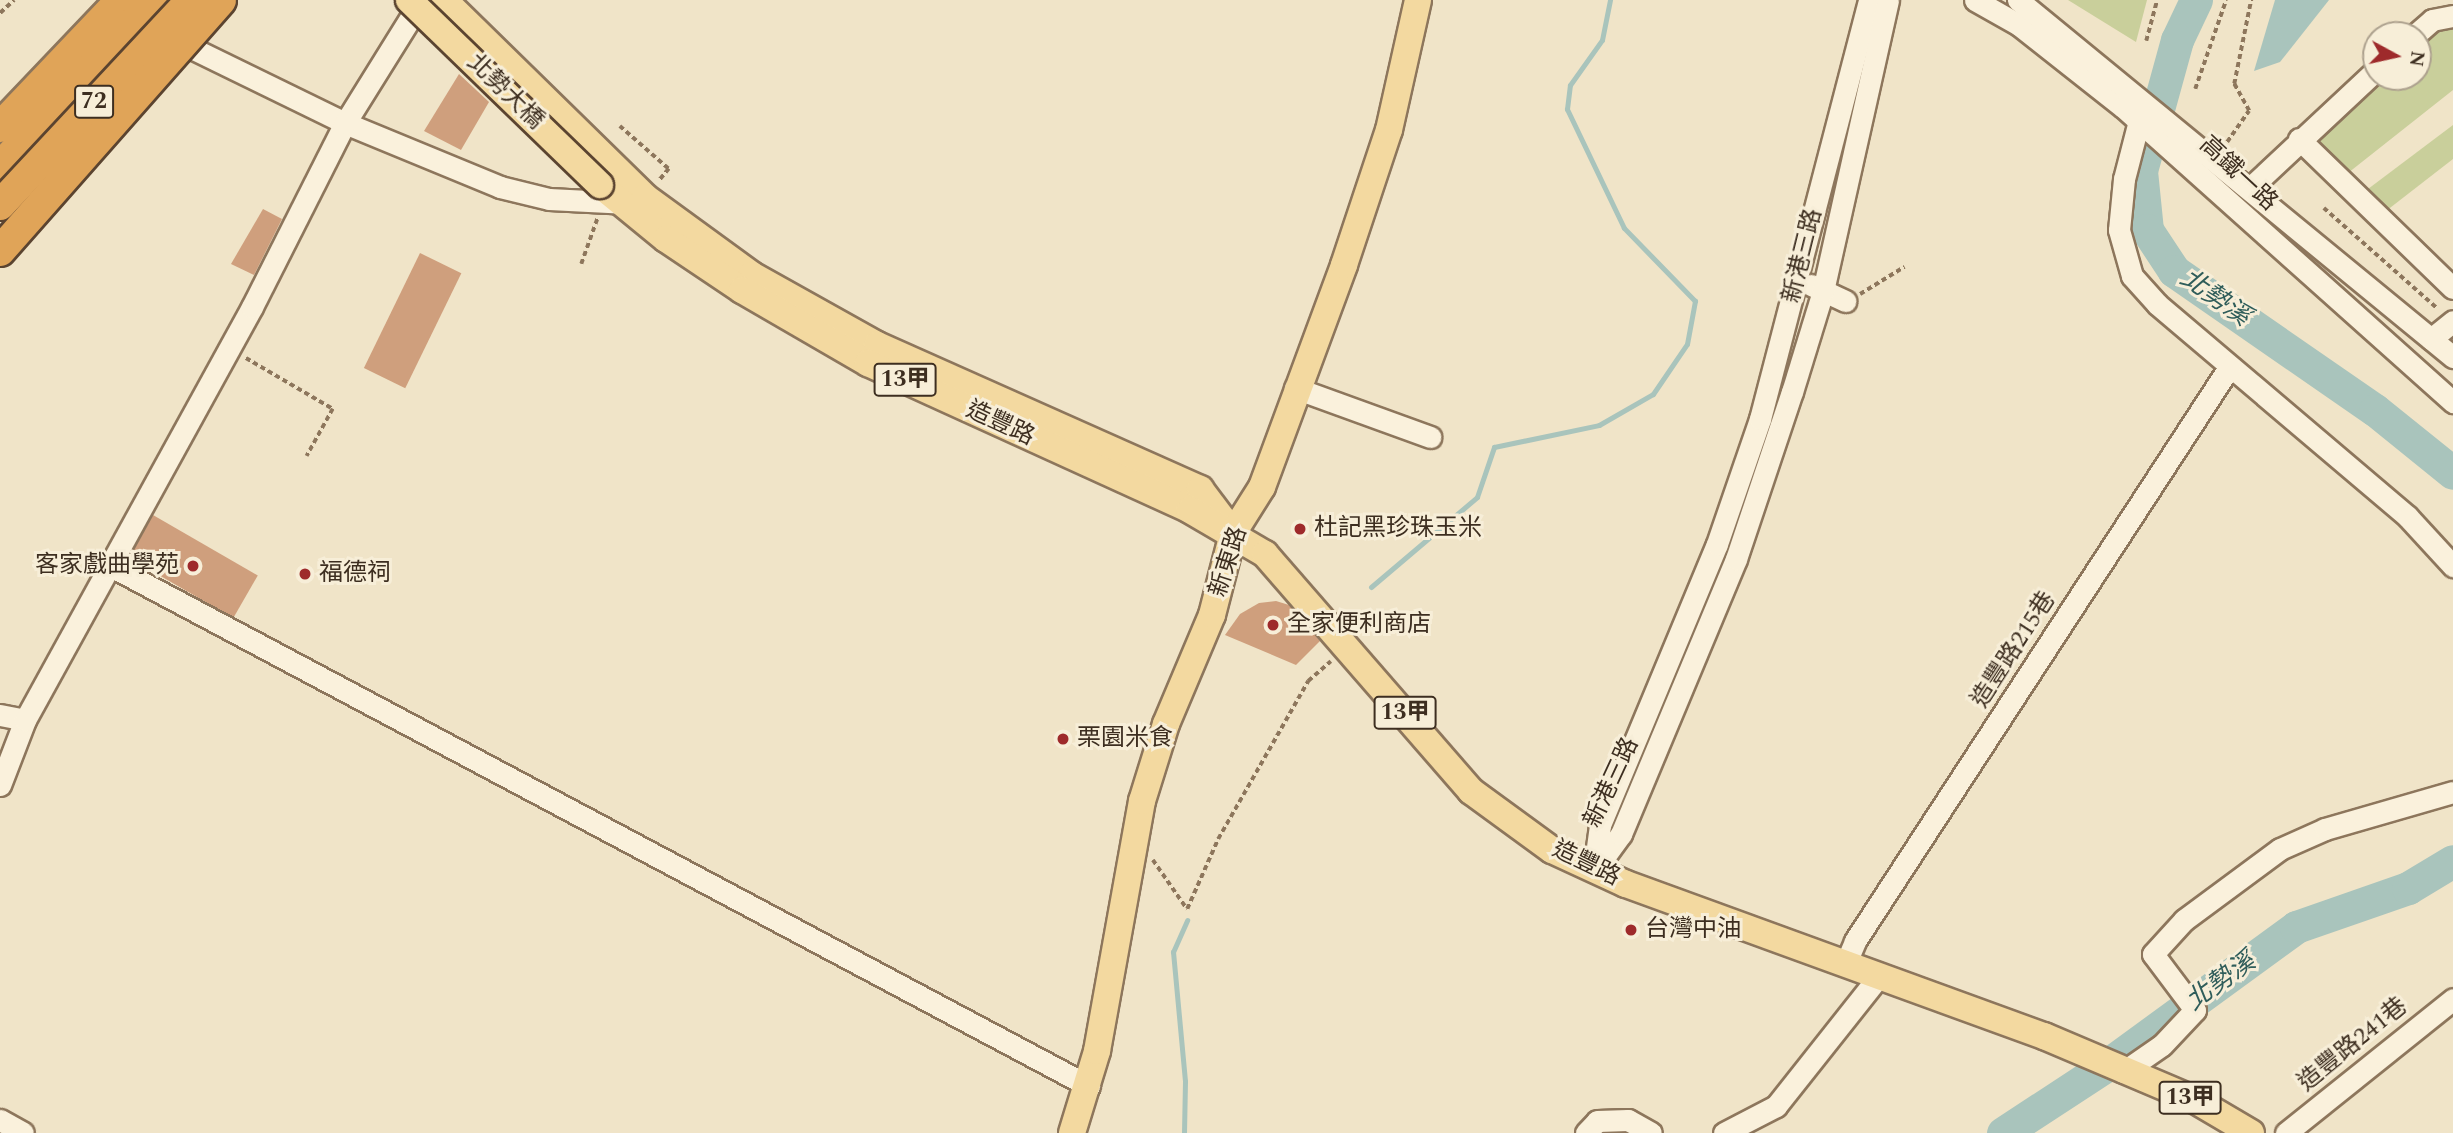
<!DOCTYPE html>
<meta charset="utf-8">
<style>
body{margin:0}
#map{position:relative;width:2453px;height:1133px;overflow:hidden;background:#f0e4c8;font-family:Spectral,"Noto Sans TC",serif}
div>[style]{position:absolute}
[style*='--x']{left:calc(var(--x)*1px);top:calc(var(--y)*1px);width:calc(var(--w)*1px);rotate:calc(var(--a)*1deg)}
.green>*{inset:0;background:#c9cf9b}
.water>*{inset:0;background:#a9c4bc}
.stream>*{height:5px;margin:-2.5px;padding:0 2.5px;transform-origin:2.5px;border-radius:2.5px;background:#a9c4bc}
.river>*{height:33px;margin:-16.5px;padding:0 16.5px;transform-origin:16.5px;border-radius:16.5px;background:#a9c4bc}
.building>*{inset:0;background:#cf9f7d;transform-origin:0 0}
.path>*{height:3.5px;margin-top:-1.75px;transform-origin:0;background:repeating-linear-gradient(90deg,#8d765c 0 5px,transparent 0 8.5px)}
.roads{filter:drop-shadow(2px 0 #8d765c) drop-shadow(-2px 0 #8d765c) drop-shadow(0 2px #8d765c) drop-shadow(0 -2px #8d765c)}
.minor>*{height:21px;margin:-10.5px;padding:0 10.5px;transform-origin:10.5px;border-radius:10.5px;background:#faf1dc}
.major>*{height:26px;margin:-13px;padding:0 13px;transform-origin:13px;border-radius:13px;background:#f3d9a0}
.highway>*{height:30px;margin:-15px;padding:0 15px;transform-origin:15px;border-radius:15px;background:#e0a458}
.bridges{filter:drop-shadow(2px 0 #5b4430) drop-shadow(-2px 0 #5b4430) drop-shadow(0 2px #5b4430) drop-shadow(0 -2px #5b4430)}
.major-bridge>*{height:26px;margin:-13px;padding:0 13px;transform-origin:13px;border-radius:13px;background:#f3d9a0}
.highway-bridge>*{height:30px;margin:-15px;padding:0 15px;transform-origin:15px;border-radius:15px;background:#e0a458}
.dots>*{width:19px;height:19px;translate:-50% -50%;box-sizing:border-box;border:4px solid #f7eed8;border-radius:50%}
span{translate:-50% -50%;white-space:nowrap;text-align:center;line-height:1.15;-webkit-text-stroke:6px #f7eed8;paint-order:stroke}
.shield-label span{padding:2px 5px;background:#f7eed8;border:2px solid;border-radius:5px;-webkit-text-stroke-width:0}
.shield-label{font-size:23px;color:#3d2e20;font-weight:700}
.street-label{font-size:24px;color:#3d2e20}
.poi-label{font-size:24px;color:#3d2e20}
.left{translate:0 -50%;text-align:left}
.right{translate:-100% -50%;text-align:right}
.water-label{font-size:26px;color:#2f5d5a;font-style:italic}
.north{position:absolute;left:2362px;top:21px;width:70px;height:70px;box-sizing:border-box;background:#f7eed8;border:2px solid #ada18e;border-radius:50%;rotate:98deg;font-size:19px;font-weight:700;line-height:28px;text-align:center;color:#3d2e20}
.north::after{content:'';display:block;margin:auto;width:24px;height:32px;background:#9e2a2b;clip-path:polygon(50% 0,100% 100%,50% 72%,0 100%)}
</style>
<div id="map">
<div class="green">
<i style="clip-path:polygon(2068px 0,2147px 0,2136px 42px)"></i>
<i style="clip-path:polygon(2453px 27px,2453px 90px,2348px 173px,2317px 142px,2386px 77px,2418px 77px,2418px 47px,2431px 35px)"></i>
<i style="clip-path:polygon(2453px 125px,2453px 159px,2386px 211px,2368px 189px)"></i>
</div>
<div class="water">
<i style="clip-path:polygon(2275px 0,2329px 0,2280px 62px,2254px 71px)"></i>
</div>
<div class="stream">
<i style="--x:1371;--y:587;--w:139;--a:-40.3"></i>
<i style="--x:1477;--y:497;--w:53;--a:-71.2"></i>
<i style="--x:1494;--y:447;--w:107;--a:-11.8"></i>
<i style="--x:1599;--y:425;--w:62;--a:-29.9"></i>
<i style="--x:1653;--y:394;--w:60;--a:-55.8"></i>
<i style="--x:1687;--y:344;--w:44;--a:-79.5"></i>
<i style="--x:1695;--y:301;--w:102;--a:-134.2"></i>
<i style="--x:1624;--y:228;--w:132;--a:-115.6"></i>
<i style="--x:1567;--y:109;--w:24;--a:-83"></i>
<i style="--x:1570;--y:85;--w:55;--a:-54.6"></i>
<i style="--x:1602;--y:40;--w:41;--a:-78.7"></i>
<i style="--x:1184;--y:1133;--w:52;--a:-88.9"></i>
<i style="--x:1185;--y:1081;--w:130;--a:-95.3"></i>
<i style="--x:1173;--y:952;--w:35;--a:-66"></i>
</div>
<div class="river">
<i style="--x:2196;--y:0;--w:44;--a:115.4"></i>
<i style="--x:2177;--y:40;--w:136;--a:105.4"></i>
<i style="--x:2141;--y:171;--w:59;--a:84.2"></i>
<i style="--x:2147;--y:230;--w:49;--a:56.6"></i>
<i style="--x:2174;--y:271;--w:244;--a:34.7"></i>
<i style="--x:2375;--y:410;--w:100;--a:38.9"></i>
<i style="--x:2003;--y:1133;--w:124;--a:-33.2"></i>
<i style="--x:2107;--y:1065;--w:234;--a:-36.1"></i>
<i style="--x:2296;--y:927;--w:119;--a:-19.2"></i>
<i style="--x:2408;--y:888;--w:52;--a:-31"></i>
</div>
<div class="building">
<i style="clip-path:polygon(459px 74px,489px 102px,461px 150px,424px 131px)"></i>
<i style="clip-path:polygon(263px 209px,282px 219px,254px 275px,231px 264px)"></i>
<i style="left:420px;top:253px;width:46px;height:128px;rotate:26deg"></i>
<i style="left:153px;top:515px;width:121px;height:49px;rotate:30deg"></i>
<i style="clip-path:polygon(1276px 601px,1289px 605px,1320px 641px,1296px 665px,1225px 635px,1240px 614px,1259px 603px)"></i>
</div>
<div class="path">
<i style="--x:0;--y:13;--w:19;--a:-43"></i>
<i style="--x:2146;--y:41;--w:42;--a:-75"></i>
<i style="--x:2195;--y:89;--w:94;--a:-70.8"></i>
<i style="--x:620;--y:126;--w:65;--a:41.3"></i>
<i style="--x:669;--y:169;--w:16;--a:130"></i>
<i style="--x:2227;--y:142;--w:38;--a:-55"></i>
<i style="--x:2249;--y:111;--w:31;--a:-119"></i>
<i style="--x:2234;--y:84;--w:86;--a:-78.6"></i>
<i style="--x:2324;--y:208;--w:152;--a:41.5"></i>
<i style="--x:581;--y:264;--w:48;--a:-70.4"></i>
<i style="--x:1860;--y:294;--w:52;--a:-31.5"></i>
<i style="--x:246;--y:358;--w:101;--a:30.4"></i>
<i style="--x:333;--y:409;--w:54;--a:119"></i>
<i style="--x:1153;--y:860;--w:60;--a:55.2"></i>
<i style="--x:1187;--y:909;--w:77;--a:-66.1"></i>
<i style="--x:1218;--y:839;--w:182;--a:-60.3"></i>
<i style="--x:1308;--y:681;--w:30;--a:-41"></i>
</div>
<div class="roads">
<div class="minor">
<i style="--x:1975;--y:0;--w:51;--a:29.6"></i>
<i style="--x:2019;--y:25;--w:132;--a:38.3"></i>
<i style="--x:2123;--y:107;--w:443;--a:41.8"></i>
<i style="--x:2018;--y:0;--w:563;--a:39.38"></i>
<i style="--x:2415;--y:35;--w:23;--a:-41"></i>
<i style="--x:2432;--y:20;--w:21;--a:-11"></i>
<i style="--x:173;--y:39;--w:191;--a:26"></i>
<i style="--x:345;--y:123;--w:168;--a:22.4"></i>
<i style="--x:500;--y:187;--w:50;--a:13.8"></i>
<i style="--x:549;--y:199;--w:79;--a:2.9"></i>
<i style="--x:2139;--y:121;--w:60;--a:104.5"></i>
<i style="--x:2124;--y:179;--w:51;--a:95.6"></i>
<i style="--x:2119;--y:230;--w:48;--a:74.2"></i>
<i style="--x:2132;--y:276;--w:38;--a:48"></i>
<i style="--x:2157;--y:304;--w:329;--a:40.3"></i>
<i style="--x:2408;--y:517;--w:67;--a:47.4"></i>
<i style="--x:2299;--y:139;--w:214;--a:44.1"></i>
<i style="--x:2250;--y:188;--w:173;--a:-43.1"></i>
<i style="--x:1811;--y:285;--w:38;--a:25"></i>
<i style="--x:2431;--y:339;--w:28;--a:-39"></i>
<i style="--x:1295;--y:388;--w:144;--a:19.9"></i>
<i style="--x:109;--y:565;--w:1110;--a:28"></i>
<i style="--x:0;--y:715;--w:25;--a:11"></i>
<i style="--x:0;--y:785;--w:70;--a:-69"></i>
<i style="--x:25;--y:720;--w:471;--a:-61.2"></i>
<i style="--x:252;--y:307;--w:206;--a:-63.2"></i>
<i style="--x:345;--y:123;--w:125;--a:-58.1"></i>
<i style="--x:1594;--y:869;--w:44;--a:-82.2"></i>
<i style="--x:1600;--y:825;--w:304;--a:-67.4"></i>
<i style="--x:1717;--y:544;--w:132;--a:-71"></i>
<i style="--x:1760;--y:419;--w:433;--a:-75.4"></i>
<i style="--x:1594;--y:871;--w:46;--a:-53.9"></i>
<i style="--x:1621;--y:834;--w:298;--a:-67.3"></i>
<i style="--x:1736;--y:559;--w:176;--a:-71.5"></i>
<i style="--x:1792;--y:392;--w:106;--a:-72.9"></i>
<i style="--x:1823;--y:291;--w:298;--a:-77.4"></i>
<i style="--x:1845;--y:965;--w:26;--a:-67"></i>
<i style="--x:1855;--y:941;--w:686;--a:-56.89"></i>
<i style="--x:2123;--y:1072;--w:47;--a:-34.7"></i>
<i style="--x:2162;--y:1045;--w:48;--a:-46.7"></i>
<i style="--x:2195;--y:1010;--w:70;--a:-126.9"></i>
<i style="--x:2153;--y:954;--w:46;--a:-47.6"></i>
<i style="--x:2184;--y:920;--w:119;--a:-36.5"></i>
<i style="--x:2280;--y:849;--w:49;--a:-24"></i>
<i style="--x:2325;--y:829;--w:133;--a:-16.1"></i>
<i style="--x:0;--y:1120;--w:26;--a:29"></i>
<i style="--x:1586;--y:1133;--w:16;--a:-47"></i>
<i style="--x:1597;--y:1121;--w:31;--a:-2"></i>
<i style="--x:1628;--y:1120;--w:26;--a:29"></i>
<i style="--x:1724;--y:1133;--w:59;--a:-27.4"></i>
<i style="--x:1776;--y:1106;--w:167;--a:-51.6"></i>
<i style="--x:2286;--y:1133;--w:214;--a:-38.7"></i>
</div>
<div class="major">
<i style="--x:444;--y:0;--w:281;--a:44.4"></i>
<i style="--x:645;--y:197;--w:132;--a:36.1"></i>
<i style="--x:752;--y:275;--w:143;--a:29.2"></i>
<i style="--x:877;--y:345;--w:354;--a:24"></i>
<i style="--x:1200;--y:489;--w:46;--a:52.9"></i>
<i style="--x:600;--y:185;--w:85;--a:39.3"></i>
<i style="--x:666;--y:239;--w:92;--a:33.9"></i>
<i style="--x:742;--y:290;--w:146;--a:30.1"></i>
<i style="--x:868;--y:363;--w:354;--a:24.5"></i>
<i style="--x:1190;--y:510;--w:87;--a:30.4"></i>
<i style="--x:1265;--y:554;--w:314;--a:49"></i>
<i style="--x:1471;--y:791;--w:100;--a:36.1"></i>
<i style="--x:1552;--y:850;--w:81;--a:24.7"></i>
<i style="--x:1626;--y:884;--w:445;--a:20"></i>
<i style="--x:2044;--y:1036;--w:164;--a:23"></i>
<i style="--x:2195;--y:1100;--w:65;--a:30.5"></i>
<i style="--x:1072;--y:1133;--w:86;--a:-73"></i>
<i style="--x:1097;--y:1051;--w:254;--a:-79.8"></i>
<i style="--x:1142;--y:801;--w:81;--a:-72.7"></i>
<i style="--x:1166;--y:724;--w:118;--a:-67.1"></i>
<i style="--x:1212;--y:615;--w:85;--a:-75.6"></i>
<i style="--x:1233;--y:533;--w:54;--a:-57.8"></i>
<i style="--x:1262;--y:487;--w:237;--a:-69.7"></i>
<i style="--x:1344;--y:265;--w:142;--a:-71.6"></i>
<i style="--x:1389;--y:130;--w:133;--a:-77.4"></i>
</div>
<div class="highway">
<i style="--x:0;--y:127;--w:175;--a:-46.4"></i>
<i style="--x:0;--y:167;--w:227;--a:-47.3"></i>
</div>
</div>
<div class="bridges">
<div class="major-bridge">
<i style="--x:409;--y:0;--w:266;--a:44.1"></i>
</div>
<div class="highway-bridge">
<i style="--x:0;--y:205;--w:280;--a:-47"></i>
<i style="--x:0;--y:251;--w:334;--a:-48.6"></i>
</div>
</div>
<div class="dots">
<i style="left:1300px;top:529px;background:#9e2a2b"></i>
<i style="left:193px;top:566px;background:#9e2a2b"></i>
<i style="left:305px;top:574px;background:#9e2a2b"></i>
<i style="left:1273px;top:625px;background:#9e2a2b"></i>
<i style="left:1063px;top:739px;background:#9e2a2b"></i>
<i style="left:1631px;top:930px;background:#9e2a2b"></i>
</div>
<div class="shield-label">
<span style="left:94px;top:102px">72</span>
<span style="left:905px;top:380px">13甲</span>
<span style="left:1405px;top:713px">13甲</span>
<span style="left:2190px;top:1098px">13甲</span>
</div>
<div class="street-label">
<span style="left:505px;top:92px;rotate:44deg">北勢大橋</span>
<span style="left:2238px;top:174px;rotate:43deg">高鐵一路</span>
<span style="left:1803px;top:256px;rotate:-76deg">新港三路</span>
<span style="left:1000px;top:424px;rotate:25deg">造豐路</span>
<span style="left:1229px;top:562px;rotate:-72deg">新東路</span>
<span style="left:2014px;top:650px;rotate:-57deg">造豐路215巷</span>
<span style="left:1612px;top:783px;rotate:-65deg">新港三路</span>
<span style="left:1586px;top:864px;rotate:26deg">造豐路</span>
<span style="left:2353px;top:1045px;rotate:-39deg">造豐路241巷</span>
</div>
<div class="poi-label">
<span class="left" style="left:1314px;top:529px">杜記黑珍珠玉米</span>
<span class="right" style="left:179px;top:566px">客家戲曲學苑</span>
<span class="left" style="left:319px;top:574px">福德祠</span>
<span class="left" style="left:1287px;top:625px">全家便利商店</span>
<span class="left" style="left:1077px;top:739px">栗園米食</span>
<span class="left" style="left:1645px;top:930px">台灣中油</span>
</div>
<div class="water-label">
<span style="left:2215px;top:298px;rotate:35deg">北勢溪</span>
<span style="left:2221px;top:982px;rotate:-36deg">北勢溪</span>
</div>
<div class="north">N</div>
</div>
